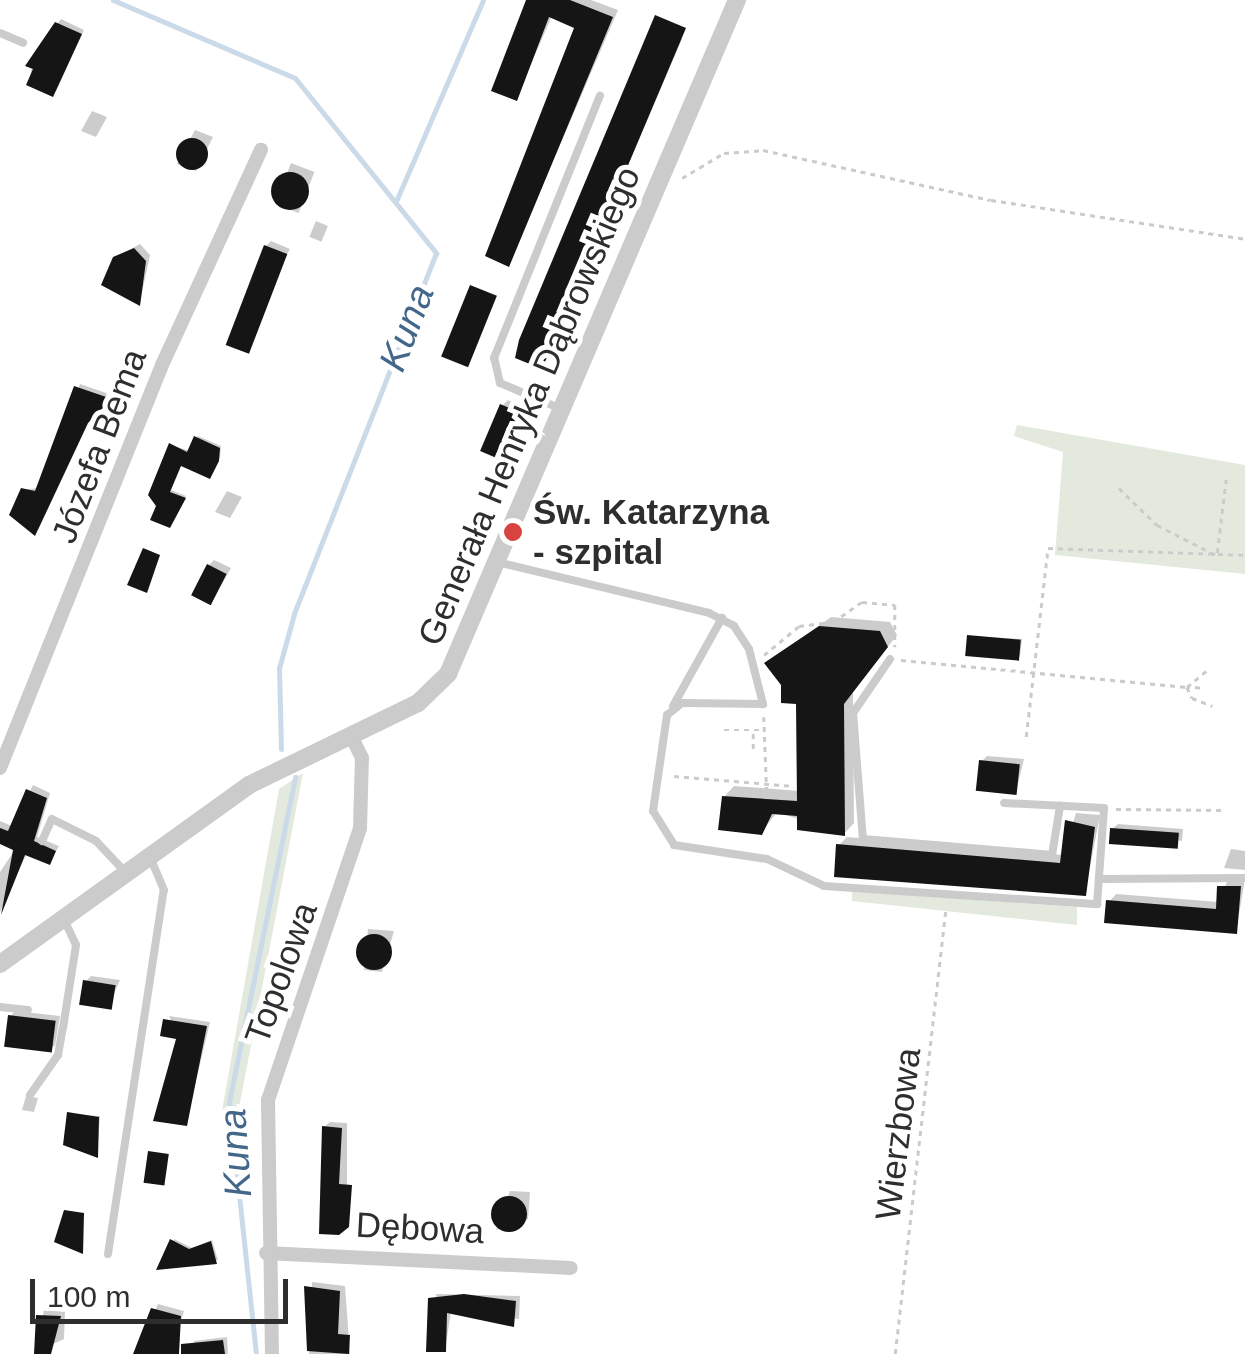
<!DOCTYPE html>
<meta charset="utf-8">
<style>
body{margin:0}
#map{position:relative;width:1245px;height:1354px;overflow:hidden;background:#fff;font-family:Helvetica,sans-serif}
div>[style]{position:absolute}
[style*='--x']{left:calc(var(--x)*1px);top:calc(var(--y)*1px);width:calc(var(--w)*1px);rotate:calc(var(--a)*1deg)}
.green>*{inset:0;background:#e3eadd}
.shadow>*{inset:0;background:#0003;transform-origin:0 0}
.stream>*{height:5px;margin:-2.5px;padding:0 2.5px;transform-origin:2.5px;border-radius:2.5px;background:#cbdae9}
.building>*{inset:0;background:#151515;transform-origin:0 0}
.round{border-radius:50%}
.path>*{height:2.5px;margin-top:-1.25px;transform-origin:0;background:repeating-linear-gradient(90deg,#cbcbcb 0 5px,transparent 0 10px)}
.service>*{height:8px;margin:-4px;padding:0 4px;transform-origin:4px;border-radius:4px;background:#cbcbcb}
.minor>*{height:14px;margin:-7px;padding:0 7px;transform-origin:7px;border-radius:7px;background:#cbcbcb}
.tertiary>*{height:18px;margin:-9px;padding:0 9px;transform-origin:9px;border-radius:9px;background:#cbcbcb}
.dots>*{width:28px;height:28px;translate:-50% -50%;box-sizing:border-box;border:5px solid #fff;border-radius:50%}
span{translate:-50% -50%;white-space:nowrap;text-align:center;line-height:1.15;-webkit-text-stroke:10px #fff;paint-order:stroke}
.street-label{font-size:35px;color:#2e2e2e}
.poi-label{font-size:35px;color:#2e2e2e;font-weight:700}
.left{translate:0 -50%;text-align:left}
.water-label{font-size:38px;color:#43678a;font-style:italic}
.scale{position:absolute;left:30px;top:1279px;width:258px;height:45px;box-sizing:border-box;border:5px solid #2e2e2e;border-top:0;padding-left:12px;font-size:30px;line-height:35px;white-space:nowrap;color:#2e2e2e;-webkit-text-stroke:8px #fff;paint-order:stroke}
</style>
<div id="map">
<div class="green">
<i style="clip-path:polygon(1017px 425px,1245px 465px,1245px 574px,1055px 555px,1063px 452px,1014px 436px)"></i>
<i style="clip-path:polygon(303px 773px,239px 1108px,222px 1111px,279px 789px)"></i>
<i style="clip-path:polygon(852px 891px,1077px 907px,1077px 925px,852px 901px)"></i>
</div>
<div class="shadow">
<i style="clip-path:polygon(529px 0,591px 0,618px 10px,509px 264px,577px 26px,552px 16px,516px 98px)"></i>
<i style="clip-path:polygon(61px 19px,84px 30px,56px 91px,29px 83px,35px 51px)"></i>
<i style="clip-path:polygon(654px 29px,682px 39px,542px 366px)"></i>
<i style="clip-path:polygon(92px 111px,107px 117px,96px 137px,81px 131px)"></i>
<i style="clip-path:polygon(195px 130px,213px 137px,196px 171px,177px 164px)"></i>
<i style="left:291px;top:163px;width:25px;height:44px;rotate:21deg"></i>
<i style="left:316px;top:221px;width:13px;height:17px;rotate:23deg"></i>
<i style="clip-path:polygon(271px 241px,290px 249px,235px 346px,266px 246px)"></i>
<i style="clip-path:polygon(140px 244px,150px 255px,140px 302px,115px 258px)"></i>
<i style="clip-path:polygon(80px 384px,112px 395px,91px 417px,38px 530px,23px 490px,38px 488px)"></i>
<i style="clip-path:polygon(508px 400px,525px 408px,500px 457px,502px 406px)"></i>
<i style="clip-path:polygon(198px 436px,221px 446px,220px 457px,212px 474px,181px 463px,171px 490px,186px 496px,169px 525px,171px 445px,190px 451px)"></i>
<i style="clip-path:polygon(227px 491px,242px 497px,230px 518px,215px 512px)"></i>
<i style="clip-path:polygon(214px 560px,231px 568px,211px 603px,209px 565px)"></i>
<i style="clip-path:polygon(831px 617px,890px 622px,897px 635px,853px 691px,854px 823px,844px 834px,777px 812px,761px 833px,724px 797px,734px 786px,800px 791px,798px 702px,767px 664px)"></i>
<i style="clip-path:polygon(969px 636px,1022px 639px,1020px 656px,1018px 658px)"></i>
<i style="clip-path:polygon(987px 756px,1024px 759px,1016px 792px,982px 761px)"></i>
<i style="clip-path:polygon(33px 785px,50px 793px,37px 837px,59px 846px,50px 862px,27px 853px,0 912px,0 872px,16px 848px,0 842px,0 821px,12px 826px)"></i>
<i style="clip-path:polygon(1076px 813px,1100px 815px,1085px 893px,839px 845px,847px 837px,1063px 855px)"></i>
<i style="clip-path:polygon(1118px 824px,1183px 829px,1182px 841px,1112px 829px)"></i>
<i style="clip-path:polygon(1231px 849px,1245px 851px,1245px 870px,1224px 868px)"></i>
<i style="clip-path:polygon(1228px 879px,1245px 879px,1236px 932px,1109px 902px,1116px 894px,1219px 902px)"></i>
<i style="clip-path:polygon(368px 929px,394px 931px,382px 972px,364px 970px)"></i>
<i style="clip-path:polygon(91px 976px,120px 980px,108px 1007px,86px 981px)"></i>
<i style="clip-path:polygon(15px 1011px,60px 1016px,55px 1045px,49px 1050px,10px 1017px)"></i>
<i style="clip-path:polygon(169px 1016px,210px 1022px,186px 1123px,179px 1037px)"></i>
<i style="clip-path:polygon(26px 1096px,38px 1098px,34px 1112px,22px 1110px)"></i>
<i style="clip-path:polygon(70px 1114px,100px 1116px,97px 1155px)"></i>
<i style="clip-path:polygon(330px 1122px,347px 1123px,347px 1224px,324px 1127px)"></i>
<i style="clip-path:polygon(510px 1191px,530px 1192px,528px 1219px,496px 1230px)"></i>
<i style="clip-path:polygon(174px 1239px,192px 1248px,212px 1240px,218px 1260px,160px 1267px)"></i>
<i style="clip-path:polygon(312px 1282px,345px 1286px,350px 1354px,309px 1354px)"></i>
<i style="clip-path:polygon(436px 1294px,520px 1296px,519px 1319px,451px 1312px,445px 1350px)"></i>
<i style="clip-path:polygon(158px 1304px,184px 1311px,171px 1354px,136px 1354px)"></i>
<i style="clip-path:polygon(44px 1310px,65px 1312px,64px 1339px,36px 1352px)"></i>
<i style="clip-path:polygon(227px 1337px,228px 1354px,193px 1354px,194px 1341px)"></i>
</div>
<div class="stream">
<i style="--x:113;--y:0;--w:198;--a:23.2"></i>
<i style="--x:295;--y:78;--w:225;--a:51.1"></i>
<i style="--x:436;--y:253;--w:388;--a:111.5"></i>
<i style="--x:294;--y:614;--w:56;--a:105.5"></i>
<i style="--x:279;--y:668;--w:81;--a:88.6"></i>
<i style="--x:397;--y:199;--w:217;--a:-66.6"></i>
<i style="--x:256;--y:1354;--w:253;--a:-96.1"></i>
<i style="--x:229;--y:1102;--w:332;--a:-78.5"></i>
</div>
<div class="building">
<i style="clip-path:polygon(526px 0,570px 0,613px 17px,509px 267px,485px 256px,574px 28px,549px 17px,517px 101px,491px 91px)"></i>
<i style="clip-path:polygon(655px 15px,686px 28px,542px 369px,515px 358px,519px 340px)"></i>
<i style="clip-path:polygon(55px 22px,82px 34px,53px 97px,26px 85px,33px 69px,25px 66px)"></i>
<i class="round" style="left:176px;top:138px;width:32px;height:32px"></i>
<i class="round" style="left:271px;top:172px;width:38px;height:38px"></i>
<i style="left:264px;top:245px;width:25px;height:107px;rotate:21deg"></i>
<i style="clip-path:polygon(134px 248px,146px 261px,140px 306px,101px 285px,113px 257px)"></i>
<i style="left:470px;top:285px;width:29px;height:77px;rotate:22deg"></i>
<i style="clip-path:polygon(74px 386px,112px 399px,88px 423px,35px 536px,9px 515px,21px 488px,35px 491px)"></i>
<i style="left:500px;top:404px;width:23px;height:51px;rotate:23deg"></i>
<i style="clip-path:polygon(194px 436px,220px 448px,219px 461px,210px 479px,181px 466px,170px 492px,186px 498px,170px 528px,150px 520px,156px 506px,148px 495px,169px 443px,187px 452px)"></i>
<i style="clip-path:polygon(143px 548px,160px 555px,147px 593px,127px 585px)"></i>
<i style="left:207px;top:564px;width:22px;height:35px;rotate:27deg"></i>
<i style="clip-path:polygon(819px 626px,880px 631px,888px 647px,844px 704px,845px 836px,797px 830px,797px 816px,772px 814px,762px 835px,718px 830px,722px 796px,797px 801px,796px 704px,781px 703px,781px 685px,764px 663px)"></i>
<i style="left:967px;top:635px;width:54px;height:21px;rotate:5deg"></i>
<i style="left:979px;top:760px;width:41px;height:31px;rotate:6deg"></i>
<i style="clip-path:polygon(26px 789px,47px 798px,34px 841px,56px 851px,50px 865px,25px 855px,1px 915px,13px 850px,0 844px,0 828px,8px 831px)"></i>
<i style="clip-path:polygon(1065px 820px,1095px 827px,1086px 896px,834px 877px,836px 844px,1060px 863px)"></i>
<i style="left:1110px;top:828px;width:69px;height:16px;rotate:4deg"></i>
<i style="clip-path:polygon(1217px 886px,1241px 886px,1237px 934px,1104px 923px,1106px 900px,1216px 909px)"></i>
<i class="round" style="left:356px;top:934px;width:36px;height:36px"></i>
<i style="left:83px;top:980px;width:33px;height:25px;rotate:9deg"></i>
<i style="left:8px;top:1015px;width:48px;height:32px;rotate:7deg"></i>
<i style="clip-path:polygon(163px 1019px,207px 1026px,187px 1126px,153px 1121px,176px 1039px,160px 1036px)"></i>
<i style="clip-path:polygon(67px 1112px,99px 1117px,98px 1158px,63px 1145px)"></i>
<i style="clip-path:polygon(322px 1126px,342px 1128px,339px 1184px,352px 1185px,349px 1227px,339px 1235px,319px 1234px)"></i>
<i style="left:148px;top:1151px;width:21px;height:32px;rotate:8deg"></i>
<i class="round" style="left:491px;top:1196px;width:36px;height:36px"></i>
<i style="clip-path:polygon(64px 1210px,84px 1213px,83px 1254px,54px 1242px)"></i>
<i style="clip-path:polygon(170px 1239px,189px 1249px,211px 1241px,217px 1264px,156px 1270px)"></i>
<i style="clip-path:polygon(304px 1286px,340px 1291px,338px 1334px,350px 1335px,349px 1354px,307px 1351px)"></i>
<i style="clip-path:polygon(464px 1294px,516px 1301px,514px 1327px,447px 1313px,446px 1352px,426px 1352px,428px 1298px)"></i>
<i style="clip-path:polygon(151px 1308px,181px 1316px,179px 1354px,133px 1354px)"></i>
<i style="clip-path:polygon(36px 1315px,61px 1316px,51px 1354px,34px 1354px)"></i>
<i style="clip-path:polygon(223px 1340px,225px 1354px,181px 1354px,181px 1344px)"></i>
</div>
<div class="path">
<i style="--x:682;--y:178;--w:49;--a:-30.8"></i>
<i style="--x:724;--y:153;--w:39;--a:-4"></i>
<i style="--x:763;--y:150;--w:233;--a:12.4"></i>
<i style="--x:991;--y:200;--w:257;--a:8.7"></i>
<i style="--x:1119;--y:488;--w:53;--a:44.2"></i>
<i style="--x:1157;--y:525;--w:66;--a:27"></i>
<i style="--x:1217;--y:553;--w:74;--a:-83"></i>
<i style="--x:764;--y:655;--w:45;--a:-39.6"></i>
<i style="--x:799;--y:626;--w:34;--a:-7"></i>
<i style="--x:833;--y:622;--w:35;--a:-35"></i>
<i style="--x:862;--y:602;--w:33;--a:5"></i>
<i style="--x:895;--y:605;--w:42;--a:90"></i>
<i style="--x:901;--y:660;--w:287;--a:5.4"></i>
<i style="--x:1187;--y:687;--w:25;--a:-40"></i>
<i style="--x:1200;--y:688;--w:13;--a:-176"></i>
<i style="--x:1187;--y:687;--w:12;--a:66"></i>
<i style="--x:1192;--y:698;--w:22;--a:21"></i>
<i style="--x:764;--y:717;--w:79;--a:87.8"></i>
<i style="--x:724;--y:730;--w:39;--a:0"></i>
<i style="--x:1026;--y:737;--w:190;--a:-83.4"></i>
<i style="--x:1048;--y:548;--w:197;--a:2"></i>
<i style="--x:753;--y:749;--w:18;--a:-90"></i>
<i style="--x:674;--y:776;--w:120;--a:4.8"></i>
<i style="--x:1116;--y:809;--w:109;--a:0.5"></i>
<i style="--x:895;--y:1354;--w:448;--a:-83.5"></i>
</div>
<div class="service">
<i style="--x:0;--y:33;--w:25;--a:23"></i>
<i style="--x:561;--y:409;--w:66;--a:-156.9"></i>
<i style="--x:500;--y:383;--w:26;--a:-103"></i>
<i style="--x:494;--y:358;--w:283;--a:-68"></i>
<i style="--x:501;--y:563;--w:214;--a:13.5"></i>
<i style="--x:709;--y:613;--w:28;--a:27"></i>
<i style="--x:734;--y:626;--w:27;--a:57"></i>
<i style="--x:749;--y:649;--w:57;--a:75.7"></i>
<i style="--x:763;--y:704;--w:81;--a:-179.3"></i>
<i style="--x:682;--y:703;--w:19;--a:141"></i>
<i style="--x:667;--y:715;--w:97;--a:98.3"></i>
<i style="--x:653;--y:811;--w:40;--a:58"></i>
<i style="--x:674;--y:845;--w:94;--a:8.6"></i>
<i style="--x:767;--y:859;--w:63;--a:25.3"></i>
<i style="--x:824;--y:886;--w:274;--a:3.8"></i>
<i style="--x:1097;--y:904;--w:96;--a:-85.8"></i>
<i style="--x:1104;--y:808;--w:100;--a:-177.1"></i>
<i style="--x:890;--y:659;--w:65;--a:124.4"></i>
<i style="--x:853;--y:713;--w:126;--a:85.5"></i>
<i style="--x:863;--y:839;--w:190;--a:4.8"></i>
<i style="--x:1052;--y:855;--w:50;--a:-80.7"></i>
<i style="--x:673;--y:706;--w:101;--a:-60.9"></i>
<i style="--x:42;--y:841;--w:24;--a:-66"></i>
<i style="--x:52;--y:819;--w:49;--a:26.6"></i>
<i style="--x:96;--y:841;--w:44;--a:46.8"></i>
<i style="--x:1099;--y:879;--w:146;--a:-0.4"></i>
<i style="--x:0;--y:1007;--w:28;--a:6"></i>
<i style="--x:30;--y:1095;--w:49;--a:-55"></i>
<i style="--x:58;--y:1055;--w:27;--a:-80"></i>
<i style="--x:63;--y:1028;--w:84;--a:-81.1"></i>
<i style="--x:76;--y:945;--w:26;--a:-115"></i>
<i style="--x:108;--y:1254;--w:368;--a:-81.3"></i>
<i style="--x:164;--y:890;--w:38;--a:-113"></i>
</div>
<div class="minor">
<i style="--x:0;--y:768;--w:434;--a:-68.1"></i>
<i style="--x:162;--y:365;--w:237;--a:-65.3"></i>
<i style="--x:266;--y:1253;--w:305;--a:2.8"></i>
<i style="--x:272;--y:1354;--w:254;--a:-90.9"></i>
<i style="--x:268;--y:1100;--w:287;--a:-71.3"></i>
<i style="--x:360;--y:828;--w:70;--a:-88.4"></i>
<i style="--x:362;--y:758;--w:25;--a:-116"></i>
</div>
<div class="tertiary">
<i style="--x:0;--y:964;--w:307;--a:-35.7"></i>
<i style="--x:249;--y:785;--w:188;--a:-25.9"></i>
<i style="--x:418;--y:703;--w:42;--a:-44"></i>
<i style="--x:448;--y:674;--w:733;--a:-66.79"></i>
</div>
<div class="dots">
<i style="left:513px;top:532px;background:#d7433e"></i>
</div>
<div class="street-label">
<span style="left:529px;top:406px;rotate:-67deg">Generała Henryka Dąbrowskiego</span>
<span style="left:99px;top:446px;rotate:-69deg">Józefa Bema</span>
<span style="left:281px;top:973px;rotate:-70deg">Topolowa</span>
<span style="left:898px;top:1134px;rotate:-83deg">Wierzbowa</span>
<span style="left:420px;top:1228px;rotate:3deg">Dębowa</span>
</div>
<div class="poi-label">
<span class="left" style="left:533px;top:532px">Św. Katarzyna<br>- szpital</span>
</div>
<div class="water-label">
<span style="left:407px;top:328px;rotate:-69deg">Kuna</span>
<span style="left:236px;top:1153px;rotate:-94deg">Kuna</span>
</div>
<div class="scale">100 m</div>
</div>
